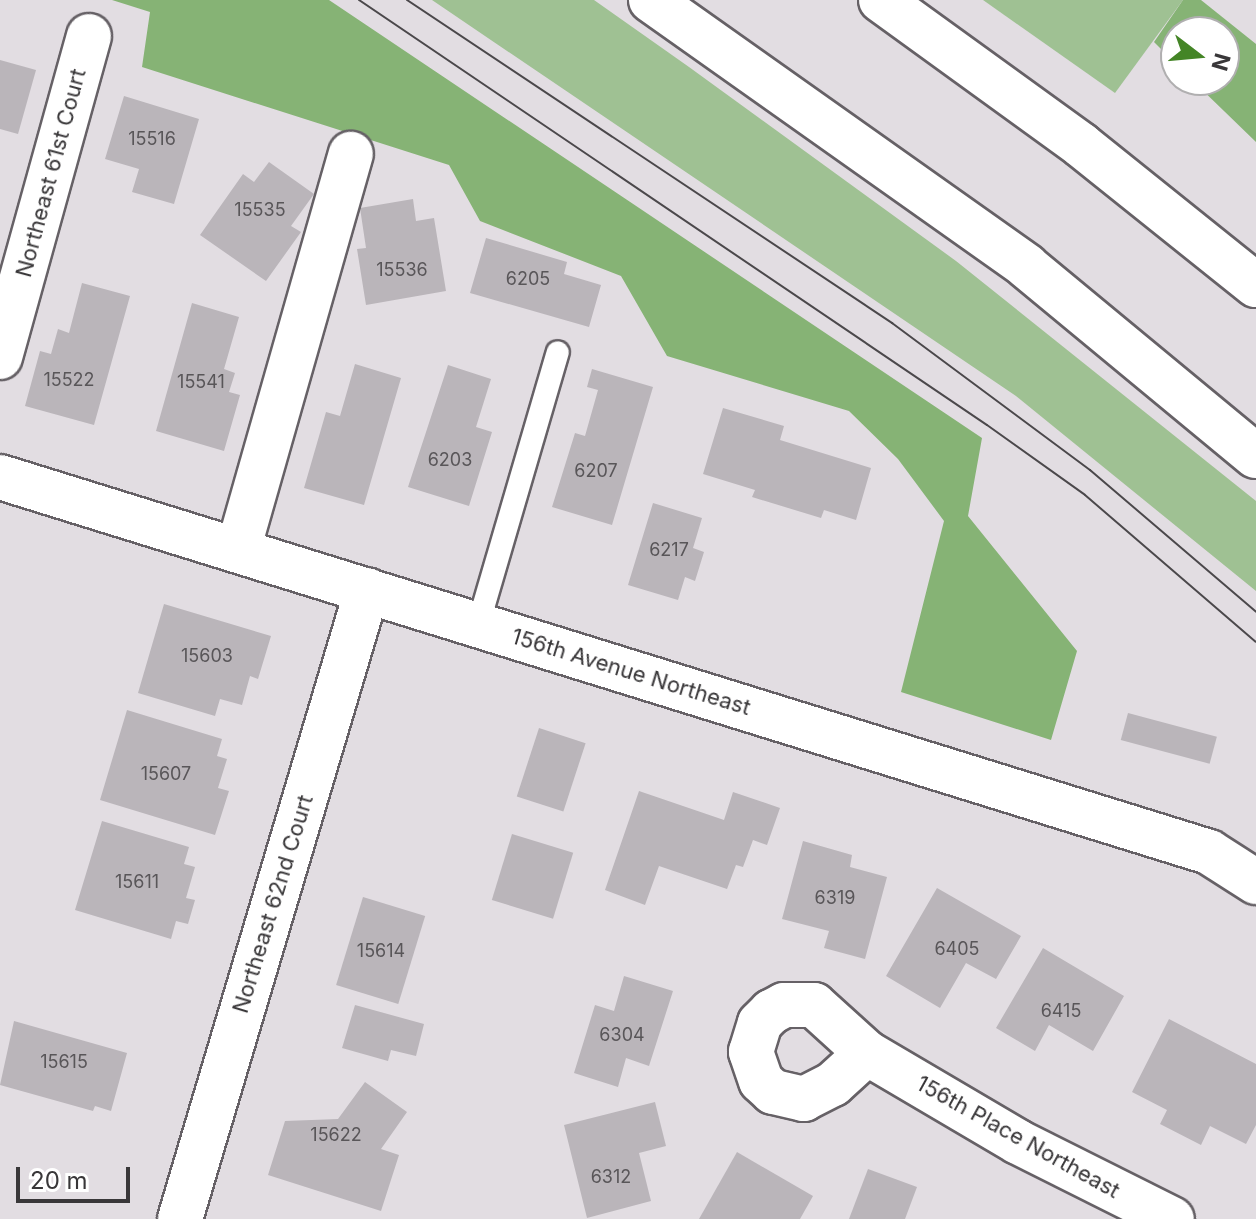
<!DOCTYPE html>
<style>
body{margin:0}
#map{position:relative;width:1256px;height:1219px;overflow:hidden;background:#e2dde2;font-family:Inter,sans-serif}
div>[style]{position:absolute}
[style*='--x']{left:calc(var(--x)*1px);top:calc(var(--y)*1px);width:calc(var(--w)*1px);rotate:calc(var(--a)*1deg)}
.green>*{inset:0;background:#9fc193}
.forest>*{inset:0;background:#86b375}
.building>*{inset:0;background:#bab5ba;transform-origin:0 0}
.roads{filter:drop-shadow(2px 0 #666166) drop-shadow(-2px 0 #666166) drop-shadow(0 2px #666166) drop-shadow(0 -2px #666166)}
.service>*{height:22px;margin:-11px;padding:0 11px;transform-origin:11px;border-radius:11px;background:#fff}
.minor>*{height:44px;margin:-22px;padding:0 22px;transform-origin:22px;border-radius:22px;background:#fff}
.motorway>*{height:44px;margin:-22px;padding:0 22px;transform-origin:22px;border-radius:22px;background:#fff}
.tram>*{height:2px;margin:-1px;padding:0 1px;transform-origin:1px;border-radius:1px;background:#4b484b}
span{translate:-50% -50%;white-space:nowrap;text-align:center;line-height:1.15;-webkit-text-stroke:7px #fff;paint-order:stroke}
.number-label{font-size:18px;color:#595659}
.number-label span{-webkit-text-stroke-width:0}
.street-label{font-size:22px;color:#393739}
.north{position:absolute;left:1160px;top:16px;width:80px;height:80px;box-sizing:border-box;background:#fff;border:2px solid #b0afb0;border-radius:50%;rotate:106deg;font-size:22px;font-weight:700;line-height:32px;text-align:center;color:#393739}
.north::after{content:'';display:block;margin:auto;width:28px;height:36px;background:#448526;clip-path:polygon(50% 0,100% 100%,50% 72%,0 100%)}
.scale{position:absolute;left:16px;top:1167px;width:114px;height:36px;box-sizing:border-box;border:4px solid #393739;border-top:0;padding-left:10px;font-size:24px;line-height:28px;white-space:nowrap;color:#393739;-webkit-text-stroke:6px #fff;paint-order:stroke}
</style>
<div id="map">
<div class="green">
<i style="clip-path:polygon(432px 0,594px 0,689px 67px,956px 261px,1256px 501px,1256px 591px,1016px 396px)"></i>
<i style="clip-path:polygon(983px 0,1183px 0,1115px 93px)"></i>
</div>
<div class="forest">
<i style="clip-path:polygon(112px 0,329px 0,982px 438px,968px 516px,1077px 651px,1051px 740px,901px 692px,944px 521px,898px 459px,849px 411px,667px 356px,621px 276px,480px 221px,449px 165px,142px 67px,150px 12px)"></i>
<i style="clip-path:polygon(1183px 0,1201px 0,1256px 44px,1256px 142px,1192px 80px,1224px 80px,1224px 32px,1176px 32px,1176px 64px,1154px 42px)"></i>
</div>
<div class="building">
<i style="clip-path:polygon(0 60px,36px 70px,18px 134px,0 129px)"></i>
<i style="clip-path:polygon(124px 96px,199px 119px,174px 204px,132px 192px,139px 169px,105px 159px)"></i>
<i style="clip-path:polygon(269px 162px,314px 194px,291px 226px,301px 232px,266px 281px,200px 235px,243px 174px,254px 182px)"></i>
<i style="clip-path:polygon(413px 199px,416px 221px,434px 218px,446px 291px,366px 305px,357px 249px,366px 248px,360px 208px)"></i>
<i style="clip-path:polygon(486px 238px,567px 262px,564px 274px,601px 285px,589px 327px,470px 293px)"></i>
<i style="clip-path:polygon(82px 283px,130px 296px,94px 425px,25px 406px,40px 351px,51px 354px,58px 329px,69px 333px)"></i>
<i style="clip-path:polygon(192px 303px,239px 317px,224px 369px,235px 373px,229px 392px,240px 395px,224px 451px,156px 431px)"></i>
<i style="clip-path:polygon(355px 364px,401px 378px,364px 505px,304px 488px,326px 412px,340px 416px)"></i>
<i style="clip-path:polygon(448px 365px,491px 379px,476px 427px,492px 432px,469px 506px,408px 487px)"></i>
<i style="clip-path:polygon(592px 369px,653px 387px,612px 525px,552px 507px,575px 433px,585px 436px,598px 390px,587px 387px)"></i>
<i style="clip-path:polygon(723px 408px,784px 426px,780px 440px,871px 468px,856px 520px,824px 510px,821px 518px,752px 497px,755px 490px,703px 474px)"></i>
<i style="clip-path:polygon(653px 503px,702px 518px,693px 548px,704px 552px,695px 581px,685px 577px,678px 600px,628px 585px)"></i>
<i style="clip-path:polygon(164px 604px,271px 636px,258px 679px,250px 676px,242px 705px,220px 699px,215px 716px,138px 693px)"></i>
<i style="clip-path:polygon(127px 710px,222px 739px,217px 756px,227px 759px,218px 788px,229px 791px,215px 835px,100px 800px)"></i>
<i style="left:1128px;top:713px;width:92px;height:28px;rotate:15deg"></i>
<i style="left:539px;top:728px;width:49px;height:72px;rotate:18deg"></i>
<i style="clip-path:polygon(639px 791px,724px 820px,733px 792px,780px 808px,767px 845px,753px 840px,743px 867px,736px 865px,727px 889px,659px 866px,645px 905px,605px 890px)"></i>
<i style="clip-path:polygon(102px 821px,189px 847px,184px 864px,195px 867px,186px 898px,195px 900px,188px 924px,176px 921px,171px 939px,75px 910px)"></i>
<i style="left:512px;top:834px;width:64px;height:69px;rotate:17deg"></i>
<i style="clip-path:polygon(803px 841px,852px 855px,850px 867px,887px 877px,865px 959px,824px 948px,829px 931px,782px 919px)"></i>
<i style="clip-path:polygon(937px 888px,1021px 936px,996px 979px,966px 963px,940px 1008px,886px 976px)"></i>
<i style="left:363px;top:897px;width:65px;height:92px;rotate:17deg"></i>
<i style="clip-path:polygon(1043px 948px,1124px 996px,1093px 1051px,1049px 1025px,1035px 1051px,996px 1028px)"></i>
<i style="clip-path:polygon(624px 976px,673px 991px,649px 1066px,626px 1058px,618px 1087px,574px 1073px,595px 1005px,614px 1011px)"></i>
<i style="clip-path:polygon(355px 1005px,424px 1024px,416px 1056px,391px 1050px,388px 1061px,342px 1048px)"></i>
<i style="clip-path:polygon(1169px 1019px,1256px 1064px,1256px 1125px,1246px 1144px,1210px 1126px,1201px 1145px,1160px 1124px,1167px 1110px,1132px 1092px)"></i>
<i style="clip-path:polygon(14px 1021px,127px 1053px,111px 1111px,95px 1106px,93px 1111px,0 1085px)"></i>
<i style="clip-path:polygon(365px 1082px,407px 1112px,381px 1149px,399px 1155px,381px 1211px,268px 1175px,285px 1121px,338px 1119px)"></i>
<i style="clip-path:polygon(655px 1102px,666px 1146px,639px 1153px,651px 1201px,587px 1218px,564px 1125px)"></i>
<i style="clip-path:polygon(737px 1152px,813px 1196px,800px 1219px,699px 1219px)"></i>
<i style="clip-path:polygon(868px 1169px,917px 1187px,905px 1219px,849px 1219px)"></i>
</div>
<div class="roads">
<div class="service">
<i style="--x:478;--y:625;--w:284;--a:-73.7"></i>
</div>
<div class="minor">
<i style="--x:0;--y:357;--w:333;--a:-74.5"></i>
<i style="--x:0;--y:477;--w:1266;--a:17.23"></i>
<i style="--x:1209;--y:852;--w:56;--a:32.6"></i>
<i style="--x:238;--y:550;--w:412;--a:-74.1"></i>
<i style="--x:867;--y:1053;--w:46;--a:137.6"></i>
<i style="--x:833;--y:1084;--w:33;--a:153"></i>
<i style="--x:804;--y:1099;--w:32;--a:-167"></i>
<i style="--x:773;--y:1092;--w:16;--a:-137"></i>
<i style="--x:761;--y:1081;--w:31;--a:-109"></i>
<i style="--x:751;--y:1052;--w:30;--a:-73"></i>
<i style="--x:760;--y:1023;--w:16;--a:-45"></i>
<i style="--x:771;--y:1012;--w:15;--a:-28"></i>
<i style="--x:784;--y:1005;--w:30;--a:0"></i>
<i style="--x:814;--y:1005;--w:72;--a:42.2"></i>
<i style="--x:867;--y:1053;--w:175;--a:30.5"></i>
<i style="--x:1018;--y:1142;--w:172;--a:26.6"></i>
<i style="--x:180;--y:1219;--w:656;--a:-73.44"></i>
</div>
<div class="motorway">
<i style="--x:651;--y:0;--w:460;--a:35.3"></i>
<i style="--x:1026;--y:266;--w:298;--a:39.6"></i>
<i style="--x:881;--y:0;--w:247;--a:35.9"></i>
<i style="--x:1081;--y:145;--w:224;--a:38.7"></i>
</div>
</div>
<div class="tram">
<i style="--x:359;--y:0;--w:758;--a:34.09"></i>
<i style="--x:987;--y:425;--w:120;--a:35.5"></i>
<i style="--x:1085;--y:495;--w:225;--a:40.7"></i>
<i style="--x:407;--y:0;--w:583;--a:33.66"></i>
<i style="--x:892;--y:323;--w:247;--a:36.6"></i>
<i style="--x:1090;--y:470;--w:218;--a:40.5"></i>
</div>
<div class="number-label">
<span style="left:152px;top:139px">15516</span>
<span style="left:260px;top:210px">15535</span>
<span style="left:402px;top:270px">15536</span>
<span style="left:528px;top:279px">6205</span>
<span style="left:69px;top:380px">15522</span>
<span style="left:201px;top:382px">15541</span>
<span style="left:450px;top:460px">6203</span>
<span style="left:596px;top:471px">6207</span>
<span style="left:669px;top:550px">6217</span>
<span style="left:207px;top:656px">15603</span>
<span style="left:166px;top:774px">15607</span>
<span style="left:137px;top:882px">15611</span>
<span style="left:835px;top:898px">6319</span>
<span style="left:957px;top:949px">6405</span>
<span style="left:381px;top:951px">15614</span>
<span style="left:1061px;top:1011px">6415</span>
<span style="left:622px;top:1035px">6304</span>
<span style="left:64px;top:1062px">15615</span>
<span style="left:336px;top:1135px">15622</span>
<span style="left:611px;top:1177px">6312</span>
</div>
<div class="street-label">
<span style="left:51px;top:173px;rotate:-75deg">Northeast 61st Court</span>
<span style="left:631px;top:672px;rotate:17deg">156th Avenue Northeast</span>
<span style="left:273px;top:904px;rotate:-73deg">Northeast 62nd Court</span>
<span style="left:1018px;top:1137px;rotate:29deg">156th Place Northeast</span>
</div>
<div class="north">N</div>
<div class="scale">20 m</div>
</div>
